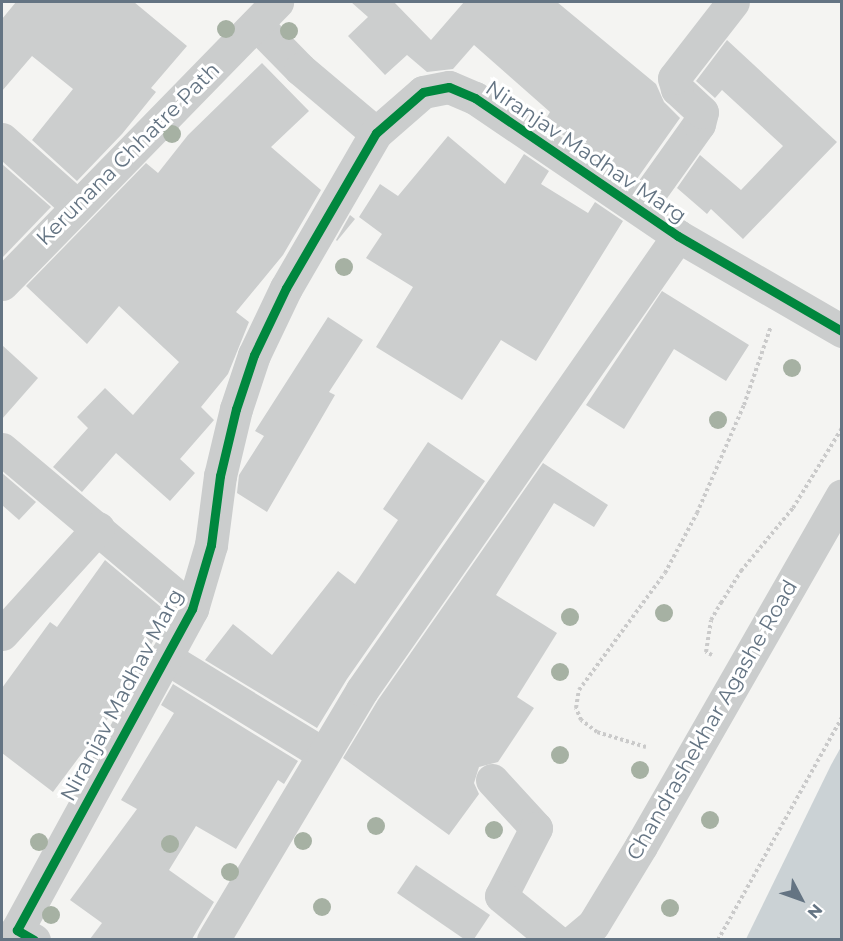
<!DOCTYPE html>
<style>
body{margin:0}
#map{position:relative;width:843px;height:941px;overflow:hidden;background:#f4f4f2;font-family:Montserrat,sans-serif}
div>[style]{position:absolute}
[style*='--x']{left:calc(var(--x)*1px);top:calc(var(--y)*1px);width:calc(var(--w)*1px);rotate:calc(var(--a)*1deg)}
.water>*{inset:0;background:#cbd2d5}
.building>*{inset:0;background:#cccece}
.path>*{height:4px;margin-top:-2px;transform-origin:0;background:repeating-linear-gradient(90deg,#cacaca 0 3px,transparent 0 6px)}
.minor>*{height:33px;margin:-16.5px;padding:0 16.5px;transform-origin:16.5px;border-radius:16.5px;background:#cbcdcd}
.cycleway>*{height:9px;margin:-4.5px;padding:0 4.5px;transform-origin:4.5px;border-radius:4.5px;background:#00873e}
.trees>*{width:18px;height:18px;margin:-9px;border-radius:50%;background:#a6b1a3}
span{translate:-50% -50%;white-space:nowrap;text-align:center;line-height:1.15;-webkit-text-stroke:6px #fff;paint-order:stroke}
.street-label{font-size:21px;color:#647483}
.frame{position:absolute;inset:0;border:3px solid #647483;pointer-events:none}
.north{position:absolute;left:771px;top:869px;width:60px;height:60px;-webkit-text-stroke:4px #fff;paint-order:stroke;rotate:131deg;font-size:16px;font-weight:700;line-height:24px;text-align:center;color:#647483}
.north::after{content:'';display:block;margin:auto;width:21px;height:27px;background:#647483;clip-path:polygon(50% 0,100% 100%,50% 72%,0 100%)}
</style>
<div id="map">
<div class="water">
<i style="clip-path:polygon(841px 747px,841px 939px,746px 939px,831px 765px)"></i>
</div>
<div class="building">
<i style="clip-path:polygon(16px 2px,134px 2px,187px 46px,151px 88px,156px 92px,122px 134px,77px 181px,32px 140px,73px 89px,32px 56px,2px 91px,2px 19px)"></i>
<i style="clip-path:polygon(351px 2px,394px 2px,431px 40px,464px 2px,557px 2px,656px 84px,664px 102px,680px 118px,634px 183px,544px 122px,550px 112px,474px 45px,453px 69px,427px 72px,407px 55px,385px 75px,348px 36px,368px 17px)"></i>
<i style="clip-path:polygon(727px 40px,837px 142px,743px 239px,711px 209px,707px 214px,677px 188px,700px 155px,741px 190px,783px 146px,722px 90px,715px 98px,696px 81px)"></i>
<i style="clip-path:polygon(262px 63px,309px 111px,271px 147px,321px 190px,283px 255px,236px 312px,249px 322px,228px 374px,201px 407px,214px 420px,180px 459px,195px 473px,170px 501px,116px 453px,82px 492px,53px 467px,88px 428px,77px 417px,105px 388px,133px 415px,179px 362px,119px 306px,87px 344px,26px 286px,146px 163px,158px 173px,188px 135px)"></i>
<i style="clip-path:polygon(448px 136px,505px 184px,524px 154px,549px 171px,541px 184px,588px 213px,595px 202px,623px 221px,536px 361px,501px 340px,462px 400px,376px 347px,413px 287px,366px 258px,382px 234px,359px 217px,380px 184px,398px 196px)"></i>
<i style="clip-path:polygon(2px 164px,51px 207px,2px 258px)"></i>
<i style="clip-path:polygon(350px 215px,355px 219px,337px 241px,336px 240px)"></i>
<i style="clip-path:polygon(662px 291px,749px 345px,726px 381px,674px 349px,624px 429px,586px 405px)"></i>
<i style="clip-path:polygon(328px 317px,363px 340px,329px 392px,335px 395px,267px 512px,237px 493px,239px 475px,264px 436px,255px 431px)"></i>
<i style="clip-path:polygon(2px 345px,38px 378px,2px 419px)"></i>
<i style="clip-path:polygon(428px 442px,485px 481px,347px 679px,317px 728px,205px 660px,233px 624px,272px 655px,338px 571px,355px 584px,398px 520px,383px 509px)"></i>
<i style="clip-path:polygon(543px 463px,608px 505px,594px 527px,554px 503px,496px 595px,557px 633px,517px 697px,534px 708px,498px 762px,479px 767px,474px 783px,479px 794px,449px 835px,343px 758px,378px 700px)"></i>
<i style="clip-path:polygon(2px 473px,36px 502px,19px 520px,2px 505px)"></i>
<i style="clip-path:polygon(105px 560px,168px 613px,121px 701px,53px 792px,2px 753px,2px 688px,50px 622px,57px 627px)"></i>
<i style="clip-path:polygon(173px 684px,298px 761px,284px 784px,278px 780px,236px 849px,196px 826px,169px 870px,214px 902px,192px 939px,90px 939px,102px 923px,70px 900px,137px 809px,121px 800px,174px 713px,161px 705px)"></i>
<i style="clip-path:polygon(416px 865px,490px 915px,474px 939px,464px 939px,397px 893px)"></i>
</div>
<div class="path">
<i style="--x:712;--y:655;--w:7;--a:-153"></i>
<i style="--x:706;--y:652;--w:32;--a:-81"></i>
<i style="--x:711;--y:620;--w:20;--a:-60"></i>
<i style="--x:721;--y:603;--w:38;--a:-58"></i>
<i style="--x:741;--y:571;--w:82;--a:-50.5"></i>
<i style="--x:793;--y:508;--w:94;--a:-58.5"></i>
<i style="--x:646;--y:747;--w:51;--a:-163"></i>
<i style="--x:597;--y:732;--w:20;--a:-143"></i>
<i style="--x:581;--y:720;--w:13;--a:-113"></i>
<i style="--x:576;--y:708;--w:18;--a:-81"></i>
<i style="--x:579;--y:690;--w:145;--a:-53.7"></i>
<i style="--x:665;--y:573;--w:68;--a:-61.9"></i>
<i style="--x:697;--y:513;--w:118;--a:-66.5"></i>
<i style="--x:744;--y:405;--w:83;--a:-71.1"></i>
<i style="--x:718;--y:940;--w:255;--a:-60.9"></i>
</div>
<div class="minor">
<i style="--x:256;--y:24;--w:63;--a:45.6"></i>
<i style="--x:300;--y:69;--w:99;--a:40.1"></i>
<i style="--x:2;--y:139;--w:99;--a:41.7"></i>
<i style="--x:639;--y:208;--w:103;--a:-54.5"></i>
<i style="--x:699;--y:124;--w:12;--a:-76"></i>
<i style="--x:702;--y:112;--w:34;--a:-137"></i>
<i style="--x:677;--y:89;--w:11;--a:-105"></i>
<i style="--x:674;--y:78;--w:96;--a:-52.2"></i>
<i style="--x:2;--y:284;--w:394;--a:-45.7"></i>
<i style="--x:2;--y:449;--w:248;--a:40.1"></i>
<i style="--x:2;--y:634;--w:143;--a:-47.8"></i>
<i style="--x:165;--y:657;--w:185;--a:31.5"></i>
<i style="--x:492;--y:780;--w:65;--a:47.5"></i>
<i style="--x:536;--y:828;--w:76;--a:117.2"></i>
<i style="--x:501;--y:896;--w:70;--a:39.2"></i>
<i style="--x:34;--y:940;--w:20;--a:-150"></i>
<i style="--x:17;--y:930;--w:366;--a:-61.4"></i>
<i style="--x:192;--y:609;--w:67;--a:-73.5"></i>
<i style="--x:211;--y:545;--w:70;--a:-82.6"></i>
<i style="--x:220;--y:476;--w:69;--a:-76.6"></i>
<i style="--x:236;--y:409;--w:57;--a:-71.6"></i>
<i style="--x:254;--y:355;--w:74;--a:-64.5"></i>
<i style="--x:286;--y:288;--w:179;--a:-59.9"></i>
<i style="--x:376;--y:133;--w:62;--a:-41.1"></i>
<i style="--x:423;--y:92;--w:26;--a:-11"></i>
<i style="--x:449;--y:87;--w:28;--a:23"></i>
<i style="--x:475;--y:98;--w:245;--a:34.2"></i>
<i style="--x:678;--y:236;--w:190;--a:30.1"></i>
<i style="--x:213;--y:940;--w:291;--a:-59.2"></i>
<i style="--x:362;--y:690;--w:553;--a:-55.16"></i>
<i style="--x:575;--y:940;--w:23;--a:-40"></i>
<i style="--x:593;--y:925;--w:92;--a:-58.7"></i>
<i style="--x:641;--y:846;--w:404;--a:-60.2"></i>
</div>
<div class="cycleway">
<i style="--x:34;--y:940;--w:20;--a:-150"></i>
<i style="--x:17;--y:930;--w:366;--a:-61.4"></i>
<i style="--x:192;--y:609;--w:67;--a:-73.5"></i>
<i style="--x:211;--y:545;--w:70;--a:-82.6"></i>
<i style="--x:220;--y:476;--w:69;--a:-76.6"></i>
<i style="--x:236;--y:409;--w:57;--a:-71.6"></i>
<i style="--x:254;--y:355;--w:74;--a:-64.5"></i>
<i style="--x:286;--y:288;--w:179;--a:-59.9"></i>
<i style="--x:376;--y:133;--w:62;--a:-41.1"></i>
<i style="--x:423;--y:92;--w:26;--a:-11"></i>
<i style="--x:449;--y:87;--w:28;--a:23"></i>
<i style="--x:475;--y:98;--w:245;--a:34.2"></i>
<i style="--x:678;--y:236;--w:190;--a:30.1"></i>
</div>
<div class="trees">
<i style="left:226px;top:29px"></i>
<i style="left:289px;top:31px"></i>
<i style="left:172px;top:134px"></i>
<i style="left:344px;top:267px"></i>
<i style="left:792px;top:368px"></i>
<i style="left:718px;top:420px"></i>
<i style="left:664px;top:613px"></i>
<i style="left:570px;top:617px"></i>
<i style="left:560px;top:672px"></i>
<i style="left:560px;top:755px"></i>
<i style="left:640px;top:770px"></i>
<i style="left:710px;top:820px"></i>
<i style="left:376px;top:826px"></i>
<i style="left:494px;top:830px"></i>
<i style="left:303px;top:841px"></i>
<i style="left:39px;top:842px"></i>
<i style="left:170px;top:844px"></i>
<i style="left:230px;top:872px"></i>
<i style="left:322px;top:907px"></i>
<i style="left:670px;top:908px"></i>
<i style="left:51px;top:915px"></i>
</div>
<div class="street-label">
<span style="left:586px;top:152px;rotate:34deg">Niranjav Madhav Marg</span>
<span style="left:128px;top:154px;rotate:-45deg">Kerunana Chhatre Path</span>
<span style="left:122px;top:695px;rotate:-62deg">Niranjav Madhav Marg</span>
<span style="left:712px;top:720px;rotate:-60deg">Chandrashekhar Agashe Road</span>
</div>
<div class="frame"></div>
<div class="north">N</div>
</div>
